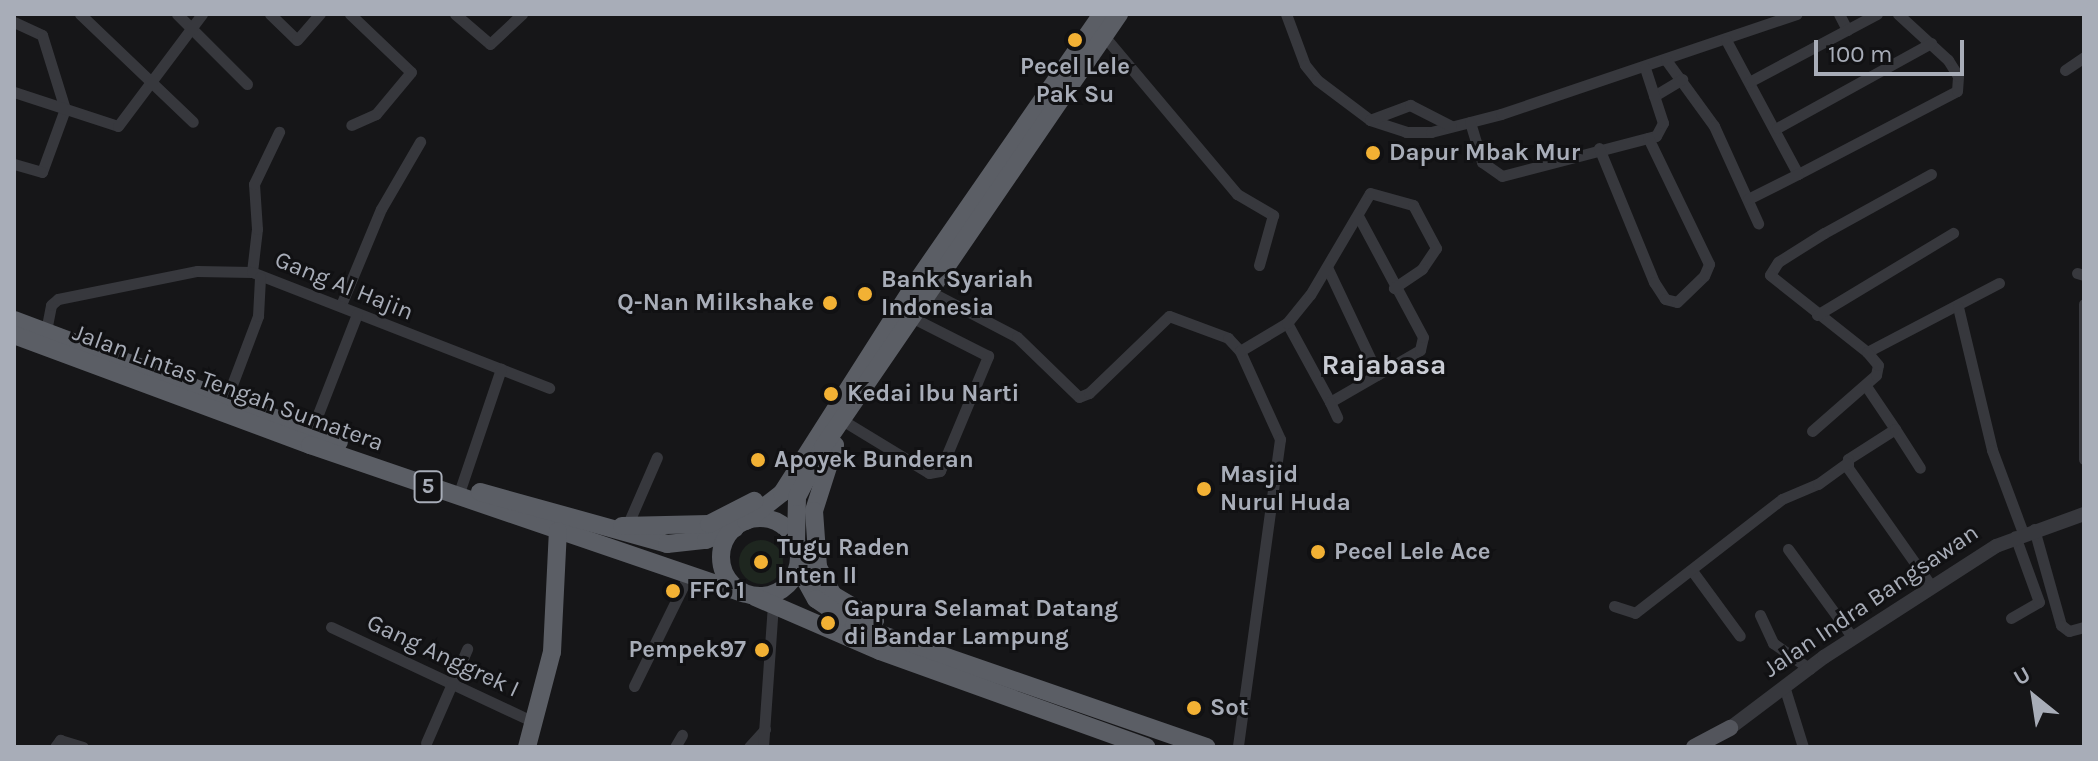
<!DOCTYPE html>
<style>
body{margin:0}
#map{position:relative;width:2098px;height:761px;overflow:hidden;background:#161618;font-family:Karla,sans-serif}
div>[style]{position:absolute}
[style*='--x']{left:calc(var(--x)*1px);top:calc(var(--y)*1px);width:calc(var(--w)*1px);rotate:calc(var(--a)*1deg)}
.green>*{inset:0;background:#1e261f}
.round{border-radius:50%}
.minor>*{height:11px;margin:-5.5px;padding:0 5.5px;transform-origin:5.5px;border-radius:5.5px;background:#37383d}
.tertiary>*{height:14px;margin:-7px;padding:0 7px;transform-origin:7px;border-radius:7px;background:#37383d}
.primary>*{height:16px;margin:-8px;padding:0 8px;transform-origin:8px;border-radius:8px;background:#53555c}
.trunk>*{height:18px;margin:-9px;padding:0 9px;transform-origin:9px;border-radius:9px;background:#5b5e65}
.trunk>.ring{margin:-9px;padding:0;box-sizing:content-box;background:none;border:18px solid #5b5e65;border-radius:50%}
.dots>*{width:22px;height:22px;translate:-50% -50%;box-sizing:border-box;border:4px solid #111113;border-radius:50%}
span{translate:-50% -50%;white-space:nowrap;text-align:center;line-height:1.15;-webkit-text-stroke:6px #111113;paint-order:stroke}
.shield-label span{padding:2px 6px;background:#111113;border:2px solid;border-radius:6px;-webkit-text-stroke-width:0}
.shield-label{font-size:22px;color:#a8adb8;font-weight:700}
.poi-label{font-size:24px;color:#a8adb8;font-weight:700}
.left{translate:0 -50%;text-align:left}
.right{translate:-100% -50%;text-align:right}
.street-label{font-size:24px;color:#a8adb8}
.quarter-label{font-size:28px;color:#c9ccd4;font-weight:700}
.frame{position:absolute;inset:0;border:16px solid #a8adb8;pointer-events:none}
.north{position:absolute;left:1994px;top:657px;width:80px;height:80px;-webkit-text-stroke:6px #111113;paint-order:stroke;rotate:330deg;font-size:22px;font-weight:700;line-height:32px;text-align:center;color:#a8adb8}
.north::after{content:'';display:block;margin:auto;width:28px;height:36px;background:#a8adb8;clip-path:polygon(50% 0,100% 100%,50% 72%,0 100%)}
.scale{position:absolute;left:1814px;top:40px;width:150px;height:36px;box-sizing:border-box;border:4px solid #a8adb8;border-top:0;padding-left:10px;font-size:24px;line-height:28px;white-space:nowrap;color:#a8adb8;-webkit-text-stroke:6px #111113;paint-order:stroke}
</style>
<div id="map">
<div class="green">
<i class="round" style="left:739px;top:540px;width:44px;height:44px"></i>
</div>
<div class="minor">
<i style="--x:80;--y:14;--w:156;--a:43.7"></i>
<i style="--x:177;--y:14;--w:99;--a:45"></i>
<i style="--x:270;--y:14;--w:37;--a:44"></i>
<i style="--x:297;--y:40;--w:35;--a:-49"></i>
<i style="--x:350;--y:14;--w:84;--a:43.6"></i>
<i style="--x:411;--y:72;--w:55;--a:129.8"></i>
<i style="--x:376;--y:114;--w:27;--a:156"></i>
<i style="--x:455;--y:14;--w:46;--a:40.6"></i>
<i style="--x:490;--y:44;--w:44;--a:-43.2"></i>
<i style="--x:1286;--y:14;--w:54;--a:69.6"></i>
<i style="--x:1305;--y:65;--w:19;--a:51"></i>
<i style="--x:1317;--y:80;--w:66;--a:37"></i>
<i style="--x:1370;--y:120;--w:38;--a:18"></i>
<i style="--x:1406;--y:132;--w:25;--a:0"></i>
<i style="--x:1431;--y:132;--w:72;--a:-14.4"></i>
<i style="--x:1501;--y:114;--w:312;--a:-18.7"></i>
<i style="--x:1839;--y:14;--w:18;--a:63"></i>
<i style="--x:14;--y:22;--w:31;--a:25"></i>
<i style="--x:42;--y:35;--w:77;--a:72.7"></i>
<i style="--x:65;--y:109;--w:67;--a:110.1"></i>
<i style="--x:42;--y:172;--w:29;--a:-164"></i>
<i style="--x:1104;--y:36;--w:207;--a:49.9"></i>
<i style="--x:1237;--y:194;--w:42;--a:30.3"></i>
<i style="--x:1273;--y:215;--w:52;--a:105.6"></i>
<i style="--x:1726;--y:40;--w:152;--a:61.8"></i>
<i style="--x:1798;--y:174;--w:179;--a:-27.6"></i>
<i style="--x:1957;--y:91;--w:15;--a:-86"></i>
<i style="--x:1958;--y:76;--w:19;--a:-122"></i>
<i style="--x:1948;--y:60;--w:68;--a:-137.4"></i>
<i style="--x:1666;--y:60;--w:82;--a:54"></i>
<i style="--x:1714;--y:126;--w:107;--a:65.6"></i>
<i style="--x:2065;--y:70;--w:23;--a:-34"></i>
<i style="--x:1749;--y:82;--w:145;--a:-28"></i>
<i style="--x:14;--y:92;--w:109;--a:18.1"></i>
<i style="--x:118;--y:126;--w:140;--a:-53.1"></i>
<i style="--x:1654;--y:96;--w:33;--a:-31"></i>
<i style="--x:1370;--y:120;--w:43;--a:-20.6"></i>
<i style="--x:1410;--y:105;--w:46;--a:27.1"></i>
<i style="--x:1470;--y:122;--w:42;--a:73.3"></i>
<i style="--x:1482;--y:162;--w:24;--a:35"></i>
<i style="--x:1502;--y:176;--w:159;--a:-14.6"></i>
<i style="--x:1656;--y:136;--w:15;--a:-62"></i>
<i style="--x:1663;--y:123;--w:58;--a:-108.1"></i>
<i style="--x:1777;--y:128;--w:176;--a:-28.9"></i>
<i style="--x:1599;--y:148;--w:145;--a:67.7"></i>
<i style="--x:1654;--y:282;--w:20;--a:57"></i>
<i style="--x:1665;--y:299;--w:12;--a:14"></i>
<i style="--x:1677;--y:302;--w:37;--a:-44"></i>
<i style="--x:1704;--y:276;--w:13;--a:-67"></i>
<i style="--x:1709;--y:264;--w:140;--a:-115.8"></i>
<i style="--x:1931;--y:174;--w:122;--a:151.1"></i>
<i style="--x:1824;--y:233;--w:54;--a:147.8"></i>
<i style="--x:1778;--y:262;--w:15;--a:122"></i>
<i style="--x:1770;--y:275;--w:124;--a:38.4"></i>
<i style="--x:1867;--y:352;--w:149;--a:-27.6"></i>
<i style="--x:1748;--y:199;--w:56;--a:-26.6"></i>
<i style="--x:1327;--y:267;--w:119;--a:64.7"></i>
<i style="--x:252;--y:272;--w:43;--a:-83.4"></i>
<i style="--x:257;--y:229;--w:45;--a:-93.8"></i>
<i style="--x:254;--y:184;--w:58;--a:-64.3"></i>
<i style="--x:2077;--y:273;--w:7;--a:16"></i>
<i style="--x:929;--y:291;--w:99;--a:27.6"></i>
<i style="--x:1017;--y:337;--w:86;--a:44.1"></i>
<i style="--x:1079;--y:397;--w:11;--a:-22"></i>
<i style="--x:1089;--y:393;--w:111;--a:-43.9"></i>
<i style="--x:1169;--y:316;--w:63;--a:20.4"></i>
<i style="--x:1228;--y:338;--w:18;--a:47"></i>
<i style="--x:1240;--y:351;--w:97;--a:65.6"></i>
<i style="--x:1280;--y:439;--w:311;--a:97.8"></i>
<i style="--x:2084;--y:304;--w:155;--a:90"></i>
<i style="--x:341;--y:305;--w:104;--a:-67.4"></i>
<i style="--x:381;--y:209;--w:78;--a:-59.8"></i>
<i style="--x:1958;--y:307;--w:147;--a:76.6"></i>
<i style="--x:1992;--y:450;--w:89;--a:69.5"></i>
<i style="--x:1817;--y:315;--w:159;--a:-31.1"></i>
<i style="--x:1287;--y:323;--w:90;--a:61.4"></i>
<i style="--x:1330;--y:402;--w:104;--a:-30"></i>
<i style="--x:1420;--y:350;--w:13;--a:-77"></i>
<i style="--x:1423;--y:337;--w:137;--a:-118.2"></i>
<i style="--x:46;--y:331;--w:26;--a:-79"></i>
<i style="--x:51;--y:305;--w:9;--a:-41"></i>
<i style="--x:58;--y:299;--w:142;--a:-11.4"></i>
<i style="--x:197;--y:271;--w:55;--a:1"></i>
<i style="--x:252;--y:272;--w:319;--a:21.3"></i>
<i style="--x:1240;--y:351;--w:55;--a:-30.8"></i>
<i style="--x:1287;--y:323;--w:36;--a:-51"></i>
<i style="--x:1310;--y:295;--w:118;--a:-59.5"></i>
<i style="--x:1370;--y:193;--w:45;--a:15.6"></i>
<i style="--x:1413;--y:205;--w:49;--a:61.9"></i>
<i style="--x:1436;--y:248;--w:25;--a:124"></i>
<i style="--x:1422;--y:269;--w:34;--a:146"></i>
<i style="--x:1866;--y:386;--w:52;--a:56"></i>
<i style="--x:1895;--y:429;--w:56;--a:147.4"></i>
<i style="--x:1848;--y:459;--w:9;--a:90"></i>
<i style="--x:1848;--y:468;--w:146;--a:54.8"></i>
<i style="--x:227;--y:398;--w:88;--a:-69.3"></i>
<i style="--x:258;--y:316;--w:39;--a:-87"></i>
<i style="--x:1330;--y:402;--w:17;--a:65"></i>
<i style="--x:842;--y:420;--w:102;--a:31.3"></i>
<i style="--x:929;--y:473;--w:11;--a:-10"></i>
<i style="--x:940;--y:471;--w:125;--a:-67.3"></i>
<i style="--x:988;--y:356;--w:86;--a:-153.1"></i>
<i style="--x:1895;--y:429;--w:46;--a:57.3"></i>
<i style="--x:1812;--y:431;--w:85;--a:-41.2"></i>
<i style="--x:1876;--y:375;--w:10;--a:-79"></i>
<i style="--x:1878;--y:365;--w:17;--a:-130"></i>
<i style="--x:311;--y:432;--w:127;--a:-68.7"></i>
<i style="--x:461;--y:487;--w:125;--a:-71.3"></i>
<i style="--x:627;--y:526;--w:75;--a:-66.5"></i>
<i style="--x:2034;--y:529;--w:100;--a:74.3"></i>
<i style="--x:2061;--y:625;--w:10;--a:37"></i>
<i style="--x:2069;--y:631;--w:16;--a:-15"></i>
<i style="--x:1788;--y:549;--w:110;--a:53.9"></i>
<i style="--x:1693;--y:572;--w:79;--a:53.7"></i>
<i style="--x:1614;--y:606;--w:22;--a:18"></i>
<i style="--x:1635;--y:613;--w:186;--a:-37.8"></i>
<i style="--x:1782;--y:499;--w:39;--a:-23"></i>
<i style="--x:1818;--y:484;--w:36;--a:-36"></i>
<i style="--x:1760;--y:615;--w:31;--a:65"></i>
<i style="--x:1773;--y:643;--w:45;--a:35.1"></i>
<i style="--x:2011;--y:618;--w:32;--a:-30"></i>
<i style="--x:2039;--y:602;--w:70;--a:-110"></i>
<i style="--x:331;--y:627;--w:226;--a:25.1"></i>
<i style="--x:634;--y:686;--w:125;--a:-63.8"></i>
<i style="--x:1784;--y:686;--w:64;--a:72.7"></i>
<i style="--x:426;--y:743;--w:103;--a:-66.4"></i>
<i style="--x:55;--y:747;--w:9;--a:-54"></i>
<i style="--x:60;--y:740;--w:24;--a:17"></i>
<i style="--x:675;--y:747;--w:14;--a:-60"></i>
<i style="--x:749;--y:747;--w:24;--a:-48"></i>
<i style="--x:763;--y:747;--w:144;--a:-86"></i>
</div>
<div class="tertiary">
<i style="--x:1730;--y:728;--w:118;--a:-37.1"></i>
<i style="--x:1824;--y:657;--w:205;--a:-32.8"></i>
<i style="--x:1996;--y:546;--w:94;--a:-20"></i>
</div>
<div class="primary">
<i style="--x:1694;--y:747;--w:41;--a:-27.8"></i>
</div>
<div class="trunk">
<i style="--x:14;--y:320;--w:347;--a:20.6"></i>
<i style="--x:14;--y:335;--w:316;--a:20.4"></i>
<i style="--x:310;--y:445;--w:458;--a:18.9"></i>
<i style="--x:835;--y:445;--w:69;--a:107.7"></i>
<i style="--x:814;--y:511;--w:56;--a:85.9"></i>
<i style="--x:818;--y:567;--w:32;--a:62"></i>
<i style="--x:833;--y:595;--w:49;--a:30.8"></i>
<i style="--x:480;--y:492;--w:194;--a:15.5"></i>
<i style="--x:667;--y:544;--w:39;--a:-6"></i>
<i style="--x:706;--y:540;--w:31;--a:-22"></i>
<i class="ring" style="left:721px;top:518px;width:60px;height:60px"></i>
<i style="--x:746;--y:521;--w:46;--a:-37.9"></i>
<i style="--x:782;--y:493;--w:248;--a:-57.5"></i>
<i style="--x:915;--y:284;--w:328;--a:-55.3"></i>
<i style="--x:622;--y:526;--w:87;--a:-1.3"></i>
<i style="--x:709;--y:524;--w:51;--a:-27.1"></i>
<i style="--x:796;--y:542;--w:45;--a:-88.7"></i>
<i style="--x:797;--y:497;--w:56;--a:-62.5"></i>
<i style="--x:823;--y:447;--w:525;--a:-55.64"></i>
<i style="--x:799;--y:554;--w:20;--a:81"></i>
<i style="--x:802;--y:574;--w:29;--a:61"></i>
<i style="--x:816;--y:599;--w:46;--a:34.4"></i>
<i style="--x:854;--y:625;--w:373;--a:19.1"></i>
<i style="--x:755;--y:597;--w:136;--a:23.4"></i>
<i style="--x:880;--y:651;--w:283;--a:19.8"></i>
<i style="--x:527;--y:747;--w:98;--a:-75.3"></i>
<i style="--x:552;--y:652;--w:121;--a:-87.2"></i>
</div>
<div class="dots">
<i style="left:1075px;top:40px;background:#f2b134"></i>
<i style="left:1373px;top:153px;background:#f2b134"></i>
<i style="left:865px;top:294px;background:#f2b134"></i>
<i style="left:830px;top:303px;background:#f2b134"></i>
<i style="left:831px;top:394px;background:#f2b134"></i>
<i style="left:758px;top:460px;background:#f2b134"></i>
<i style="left:1204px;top:489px;background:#f2b134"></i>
<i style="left:1318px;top:552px;background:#f2b134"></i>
<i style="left:761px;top:562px;background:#f2b134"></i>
<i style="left:673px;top:591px;background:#f2b134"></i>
<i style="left:828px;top:623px;background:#f2b134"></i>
<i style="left:762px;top:650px;background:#f2b134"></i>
<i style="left:1194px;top:708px;background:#f2b134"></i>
</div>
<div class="shield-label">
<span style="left:428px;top:487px">5</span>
</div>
<div class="poi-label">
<span style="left:1075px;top:81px">Pecel Lele<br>Pak Su</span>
<span class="left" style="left:1389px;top:153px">Dapur Mbak Mur</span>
<span class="left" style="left:881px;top:294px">Bank Syariah<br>Indonesia</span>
<span class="right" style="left:814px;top:303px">Q-Nan Milkshake</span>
<span class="left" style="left:847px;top:394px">Kedai Ibu Narti</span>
<span class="left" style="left:774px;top:460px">Apoyek Bunderan</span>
<span class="left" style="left:1220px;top:489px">Masjid<br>Nurul Huda</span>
<span class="left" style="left:777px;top:562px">Tugu Raden<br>Inten II</span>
<span class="left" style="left:1334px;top:552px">Pecel Lele Ace</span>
<span class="left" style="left:689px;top:591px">FFC 1</span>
<span class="left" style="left:844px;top:623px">Gapura Selamat Datang<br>di Bandar Lampung</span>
<span class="right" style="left:746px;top:650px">Pempek97</span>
<span class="left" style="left:1210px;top:708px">Sot</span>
</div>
<div class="street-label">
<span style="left:344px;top:286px;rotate:22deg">Gang Al Hajin</span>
<span style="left:228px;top:388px;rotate:20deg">Jalan Lintas Tengah Sumatera</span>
<span style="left:1871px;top:601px;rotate:-34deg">Jalan Indra Bangsawan</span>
<span style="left:443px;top:656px;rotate:25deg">Gang Anggrek I</span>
</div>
<div class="quarter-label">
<span style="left:1384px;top:365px">Rajabasa</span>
</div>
<div class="frame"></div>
<div class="north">U</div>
<div class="scale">100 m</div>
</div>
